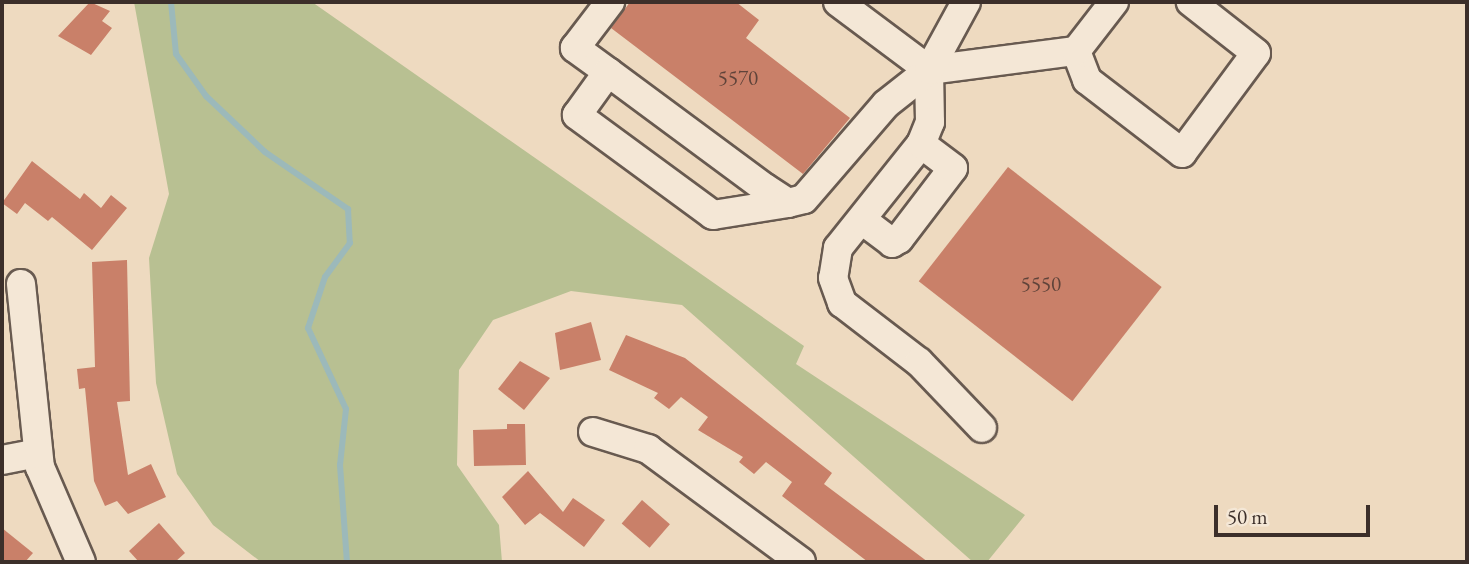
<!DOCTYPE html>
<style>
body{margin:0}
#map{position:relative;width:1469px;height:564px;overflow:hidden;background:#eedac0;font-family:"EB Garamond",serif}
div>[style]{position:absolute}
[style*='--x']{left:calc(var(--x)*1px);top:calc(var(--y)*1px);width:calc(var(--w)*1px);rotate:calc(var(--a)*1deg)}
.green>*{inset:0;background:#b8c092}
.stream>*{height:6px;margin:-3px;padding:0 3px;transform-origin:3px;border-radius:3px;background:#9cb9ba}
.building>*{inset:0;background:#c98069;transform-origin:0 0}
.roads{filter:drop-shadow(2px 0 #685a50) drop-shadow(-2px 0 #685a50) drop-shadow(0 2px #685a50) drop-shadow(0 -2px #685a50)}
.minor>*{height:28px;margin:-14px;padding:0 14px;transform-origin:14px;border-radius:14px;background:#f4e7d6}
span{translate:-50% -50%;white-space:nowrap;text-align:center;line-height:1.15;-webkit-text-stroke:5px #f4e7d6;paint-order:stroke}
.number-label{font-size:21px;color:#5f433a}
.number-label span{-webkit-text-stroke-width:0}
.frame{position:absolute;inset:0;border:4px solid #3c2f2a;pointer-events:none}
.scale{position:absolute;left:1214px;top:505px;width:156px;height:32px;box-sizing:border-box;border:4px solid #3c2f2a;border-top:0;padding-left:9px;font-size:21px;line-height:24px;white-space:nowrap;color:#3c2f2a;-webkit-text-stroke:5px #f4e7d6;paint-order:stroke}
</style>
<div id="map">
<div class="green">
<i style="clip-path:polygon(134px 2px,312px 2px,804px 346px,796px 364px,1025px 515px,987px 562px,973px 562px,682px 305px,571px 291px,493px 320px,459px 370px,457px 465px,499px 525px,502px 562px,261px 562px,213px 525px,177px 474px,156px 383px,149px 258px,169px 194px)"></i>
</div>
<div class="stream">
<i style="--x:171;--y:2;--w:52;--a:84.5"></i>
<i style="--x:176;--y:54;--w:52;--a:54.5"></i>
<i style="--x:206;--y:96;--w:81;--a:43.5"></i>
<i style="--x:265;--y:152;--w:101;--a:34.5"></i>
<i style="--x:348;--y:209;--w:34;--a:87"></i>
<i style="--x:350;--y:243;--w:42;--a:126.3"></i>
<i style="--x:325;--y:277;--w:54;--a:108.4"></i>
<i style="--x:308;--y:328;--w:89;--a:64.9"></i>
<i style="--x:346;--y:409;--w:56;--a:96.1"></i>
<i style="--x:340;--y:465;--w:97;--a:85.9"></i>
</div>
<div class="building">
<i style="clip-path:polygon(90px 2px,110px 11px,102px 21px,112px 28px,91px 55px,58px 36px)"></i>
<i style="clip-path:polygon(630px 2px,736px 2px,759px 20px,746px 38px,850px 118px,803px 174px,611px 28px)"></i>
<i style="clip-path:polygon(32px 161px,80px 199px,84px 193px,101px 208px,111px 195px,127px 208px,92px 250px,52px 217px,48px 221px,25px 203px,17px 214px,2px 203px)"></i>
<i style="left:1008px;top:167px;width:195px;height:145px;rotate:38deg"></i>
<i style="clip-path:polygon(127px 260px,130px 401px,117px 402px,128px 475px,151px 464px,166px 497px,128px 514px,117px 501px,105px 506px,94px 481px,85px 388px,79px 389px,77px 369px,95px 367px,92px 262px)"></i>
<i style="clip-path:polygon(591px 322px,601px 360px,560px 370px,555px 333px)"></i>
<i style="clip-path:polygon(626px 335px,685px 358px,832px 473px,824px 484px,928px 562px,868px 562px,782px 496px,792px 482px,766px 462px,754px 474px,739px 462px,743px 457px,698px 430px,708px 417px,681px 397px,669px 409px,654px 398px,658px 393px,609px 370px)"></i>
<i style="clip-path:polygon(520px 361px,550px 378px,524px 410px,498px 389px)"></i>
<i style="clip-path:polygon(507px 424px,525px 424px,526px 465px,474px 466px,473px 430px,507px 429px)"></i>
<i style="clip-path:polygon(528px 471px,563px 512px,573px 498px,605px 520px,584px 547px,540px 513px,525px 525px,502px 497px)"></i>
<i style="left:642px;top:500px;width:37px;height:31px;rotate:41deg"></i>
<i style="clip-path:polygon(159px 523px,185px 553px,175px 562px,139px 562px,129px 551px)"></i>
<i style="clip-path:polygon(2px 528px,33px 553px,25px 562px,2px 562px)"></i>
</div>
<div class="roads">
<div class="minor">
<i style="--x:838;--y:2;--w:114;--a:36.8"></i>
<i style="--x:1076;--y:51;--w:31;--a:69"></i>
<i style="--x:1087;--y:80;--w:120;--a:37.5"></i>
<i style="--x:1182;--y:153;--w:124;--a:-53.5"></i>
<i style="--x:1256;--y:53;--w:83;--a:-141.9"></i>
<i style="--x:929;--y:70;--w:52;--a:88.9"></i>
<i style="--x:930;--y:122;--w:24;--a:112"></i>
<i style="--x:921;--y:144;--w:133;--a:128.6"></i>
<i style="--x:838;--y:248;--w:30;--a:99"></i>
<i style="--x:833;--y:278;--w:27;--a:70"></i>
<i style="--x:842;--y:303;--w:97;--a:37.5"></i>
<i style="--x:919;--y:362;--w:91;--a:46.3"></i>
<i style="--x:929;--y:70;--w:148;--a:-7.4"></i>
<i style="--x:1076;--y:51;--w:62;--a:-52.2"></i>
<i style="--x:608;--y:72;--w:41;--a:-144"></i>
<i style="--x:575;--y:48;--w:58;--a:-52.7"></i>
<i style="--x:788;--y:203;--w:76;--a:170.9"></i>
<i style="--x:713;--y:215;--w:169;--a:-143.7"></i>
<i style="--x:577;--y:115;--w:53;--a:-54.2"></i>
<i style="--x:608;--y:72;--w:195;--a:36.5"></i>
<i style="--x:765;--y:188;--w:27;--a:33"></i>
<i style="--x:788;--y:203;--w:16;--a:-14"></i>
<i style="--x:804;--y:199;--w:125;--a:-49.2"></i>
<i style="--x:886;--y:104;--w:55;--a:-38.3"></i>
<i style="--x:929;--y:70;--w:77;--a:-61.4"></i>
<i style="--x:862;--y:220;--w:38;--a:37"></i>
<i style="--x:892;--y:243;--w:8;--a:-30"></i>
<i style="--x:899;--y:239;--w:89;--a:-52.7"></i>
<i style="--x:953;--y:168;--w:40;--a:-143"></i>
<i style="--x:21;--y:284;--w:184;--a:84.1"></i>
<i style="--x:40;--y:467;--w:103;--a:66.7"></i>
<i style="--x:593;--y:432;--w:58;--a:17.2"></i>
<i style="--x:648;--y:449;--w:190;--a:36.4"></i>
<i style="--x:2;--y:460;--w:36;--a:-11"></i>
</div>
</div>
<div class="number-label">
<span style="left:738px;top:78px">5570</span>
<span style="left:1041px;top:284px">5550</span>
</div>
<div class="frame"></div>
<div class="scale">50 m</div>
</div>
